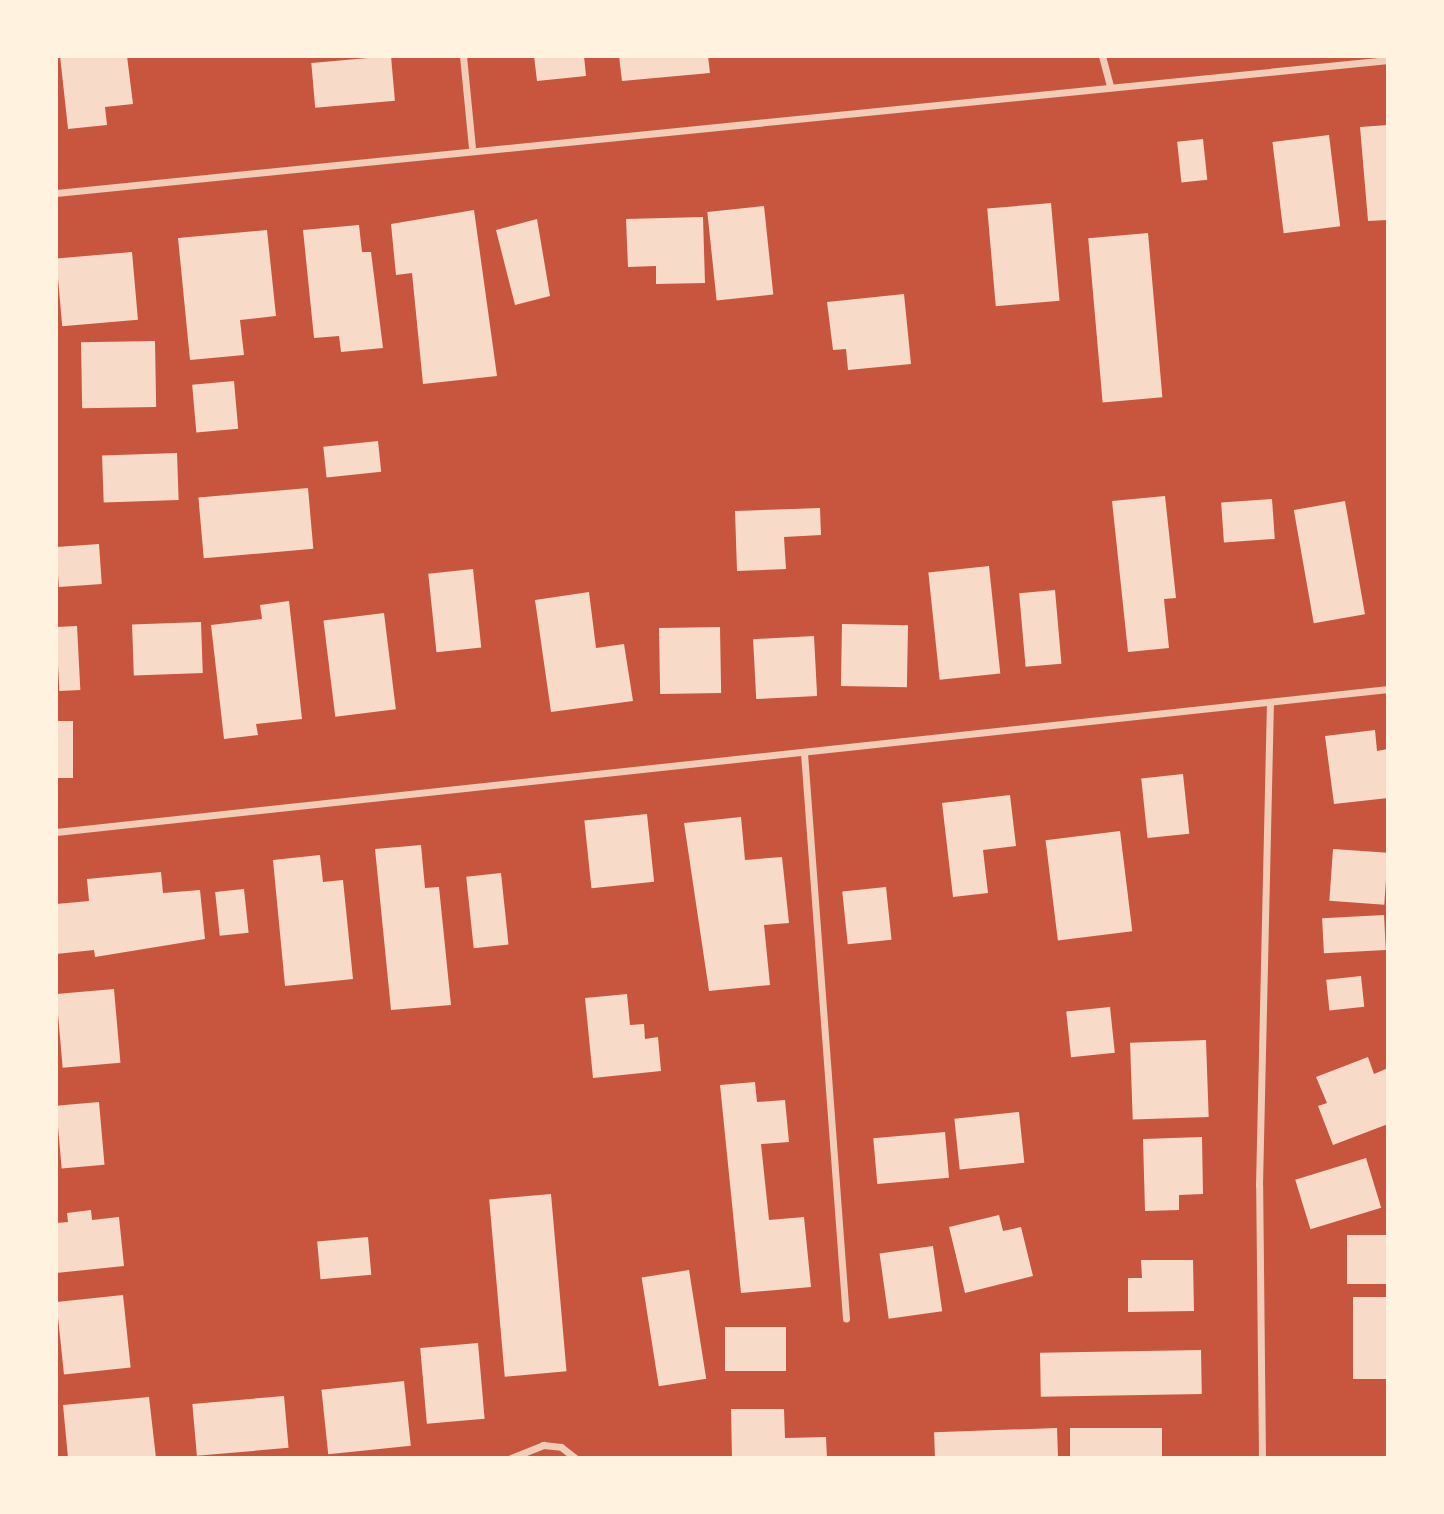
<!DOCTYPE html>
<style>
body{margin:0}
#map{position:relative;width:1444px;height:1514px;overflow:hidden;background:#c8553d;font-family:Ubuntu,sans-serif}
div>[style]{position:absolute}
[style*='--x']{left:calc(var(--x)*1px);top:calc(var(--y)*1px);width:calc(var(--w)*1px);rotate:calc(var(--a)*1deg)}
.building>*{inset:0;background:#f7dbc8;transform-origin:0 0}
.minor>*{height:7px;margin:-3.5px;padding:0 3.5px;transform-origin:3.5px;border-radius:3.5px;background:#f1ccb7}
span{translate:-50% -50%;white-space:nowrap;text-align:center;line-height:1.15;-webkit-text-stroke:7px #fff3e0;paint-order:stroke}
.frame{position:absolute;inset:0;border:58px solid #fff3e0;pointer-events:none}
</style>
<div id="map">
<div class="building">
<i style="clip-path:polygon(60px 56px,127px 56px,133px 104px,105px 107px,107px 125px,68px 129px)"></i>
<i style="left:391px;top:56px;width:45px;height:80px;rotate:85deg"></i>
<i style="clip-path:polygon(534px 56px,584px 56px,586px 76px,537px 81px)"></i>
<i style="clip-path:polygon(619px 56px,708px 56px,710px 73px,622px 81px)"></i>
<i style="clip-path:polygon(1388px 125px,1388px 220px,1368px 221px,1360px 127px)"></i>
<i style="left:1329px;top:135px;width:92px;height:57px;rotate:83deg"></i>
<i style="left:1203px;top:139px;width:41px;height:26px;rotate:84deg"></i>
<i style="left:1051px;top:203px;width:98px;height:64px;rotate:85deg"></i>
<i style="left:764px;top:206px;width:89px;height:57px;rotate:84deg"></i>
<i style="clip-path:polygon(474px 210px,497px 376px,423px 384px,412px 273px,396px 275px,391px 224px)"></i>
<i style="clip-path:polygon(703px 217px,705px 283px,656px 284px,656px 266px,628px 267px,626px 219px)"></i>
<i style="clip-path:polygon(537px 219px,550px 296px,515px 305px,496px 230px)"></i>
<i style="clip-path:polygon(359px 225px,362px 252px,371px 252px,383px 348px,341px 352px,339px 336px,314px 338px,303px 230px)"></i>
<i style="clip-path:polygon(267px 230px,276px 316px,240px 320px,244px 355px,190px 360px,178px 238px)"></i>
<i style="left:1148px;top:233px;width:165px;height:60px;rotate:85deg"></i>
<i style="left:132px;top:252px;width:68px;height:76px;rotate:85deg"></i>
<i style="clip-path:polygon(904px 294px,911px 364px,848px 370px,846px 349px,833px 350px,827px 302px)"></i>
<i style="left:155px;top:341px;width:66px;height:74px;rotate:89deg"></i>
<i style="left:234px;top:381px;width:48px;height:42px;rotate:85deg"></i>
<i style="left:378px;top:441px;width:31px;height:55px;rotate:84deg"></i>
<i style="left:177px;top:453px;width:47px;height:75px;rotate:88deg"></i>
<i style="left:308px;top:488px;width:61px;height:110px;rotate:85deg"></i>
<i style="clip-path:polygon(1165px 496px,1176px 598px,1164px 599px,1169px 648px,1128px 652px,1112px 501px)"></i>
<i style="left:1272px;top:499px;width:40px;height:51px;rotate:86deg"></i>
<i style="left:1345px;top:501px;width:115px;height:52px;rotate:80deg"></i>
<i style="clip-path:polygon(820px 508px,821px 535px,784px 537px,786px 569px,737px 571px,735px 511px)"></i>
<i style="left:99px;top:544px;width:40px;height:43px;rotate:86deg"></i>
<i style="left:989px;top:566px;width:108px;height:61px;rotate:84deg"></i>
<i style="left:473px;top:569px;width:79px;height:45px;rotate:84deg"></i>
<i style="left:1055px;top:590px;width:74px;height:36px;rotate:85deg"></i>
<i style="clip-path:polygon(589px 592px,596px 648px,624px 644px,633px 701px,551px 712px,535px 600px)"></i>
<i style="clip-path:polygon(289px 601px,302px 719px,256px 724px,258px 735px,224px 739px,211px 625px,262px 619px,260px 605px)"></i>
<i style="left:384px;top:613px;width:97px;height:61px;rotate:83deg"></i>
<i style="left:201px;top:622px;width:51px;height:69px;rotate:88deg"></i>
<i style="left:842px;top:624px;width:66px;height:62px;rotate:1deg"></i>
<i style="left:77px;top:626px;width:64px;height:21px;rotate:87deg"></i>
<i style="left:720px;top:627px;width:66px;height:61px;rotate:89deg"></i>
<i style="left:814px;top:636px;width:60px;height:61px;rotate:87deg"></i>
<i style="left:56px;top:721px;width:17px;height:57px"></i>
<i style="clip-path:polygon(1375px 730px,1377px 751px,1388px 749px,1388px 798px,1334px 804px,1325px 736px)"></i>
<i style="left:1183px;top:774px;width:60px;height:42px;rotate:84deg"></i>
<i style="clip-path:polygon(1010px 795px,1016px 846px,983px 850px,988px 893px,953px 897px,942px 803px)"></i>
<i style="left:647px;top:814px;width:68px;height:63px;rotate:84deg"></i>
<i style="clip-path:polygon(741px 817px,745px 860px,782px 857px,789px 923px,764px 925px,770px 985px,709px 991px,684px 823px)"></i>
<i style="left:1120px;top:831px;width:101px;height:75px;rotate:83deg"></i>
<i style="clip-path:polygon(421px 845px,425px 888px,439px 887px,451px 1005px,391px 1010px,375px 849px)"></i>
<i style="left:1333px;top:849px;width:55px;height:52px;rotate:4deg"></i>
<i style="clip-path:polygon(320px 855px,323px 882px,343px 880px,353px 979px,285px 986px,273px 860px)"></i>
<i style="clip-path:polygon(161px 872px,163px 893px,200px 890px,205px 939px,95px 957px,94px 950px,56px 954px,56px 904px,89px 901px,87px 879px)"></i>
<i style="left:501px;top:873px;width:72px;height:35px;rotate:84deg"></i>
<i style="left:886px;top:887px;width:53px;height:44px;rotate:84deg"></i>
<i style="left:244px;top:889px;width:44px;height:29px;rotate:84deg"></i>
<i style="left:1384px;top:915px;width:35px;height:62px;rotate:87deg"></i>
<i style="left:1361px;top:976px;width:31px;height:35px;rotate:84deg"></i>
<i style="left:114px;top:989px;width:74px;height:58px;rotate:85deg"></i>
<i style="clip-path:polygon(627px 994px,630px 1025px,644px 1024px,645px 1039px,658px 1037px,661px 1071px,593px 1078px,585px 998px)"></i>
<i style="left:1110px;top:1007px;width:46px;height:44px;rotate:84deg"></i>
<i style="left:1206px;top:1040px;width:77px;height:76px;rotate:88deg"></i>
<i style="clip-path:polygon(1368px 1057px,1374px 1074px,1388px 1068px,1388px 1124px,1333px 1145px,1318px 1106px,1327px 1103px,1316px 1077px)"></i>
<i style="clip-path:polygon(755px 1082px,757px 1102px,785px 1100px,789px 1142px,761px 1144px,769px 1220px,804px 1217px,811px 1287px,741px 1293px,720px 1085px)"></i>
<i style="left:99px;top:1102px;width:63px;height:43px;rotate:85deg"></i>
<i style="left:1019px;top:1112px;width:51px;height:65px;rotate:84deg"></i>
<i style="left:945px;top:1132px;width:46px;height:72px;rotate:85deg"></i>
<i style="clip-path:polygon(1202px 1137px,1203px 1194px,1179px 1195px,1179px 1210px,1145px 1211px,1143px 1139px)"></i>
<i style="left:1366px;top:1158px;width:52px;height:74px;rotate:73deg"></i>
<i style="left:551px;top:1194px;width:178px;height:62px;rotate:85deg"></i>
<i style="clip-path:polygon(91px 1210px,92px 1220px,119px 1217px,124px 1266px,56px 1273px,56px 1223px,68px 1222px,67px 1213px)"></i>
<i style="clip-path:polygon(999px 1215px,1003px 1231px,1021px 1227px,1033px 1276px,965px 1293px,949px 1227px)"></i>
<i style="left:1388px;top:1235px;width:49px;height:41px;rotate:90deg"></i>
<i style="left:368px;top:1237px;width:38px;height:51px;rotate:85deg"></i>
<i style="left:933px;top:1246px;width:66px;height:54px;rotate:82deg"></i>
<i style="clip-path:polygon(1141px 1260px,1193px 1260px,1194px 1311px,1128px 1312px,1128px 1278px,1142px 1278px)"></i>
<i style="left:689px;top:1270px;width:110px;height:48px;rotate:81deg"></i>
<i style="left:123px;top:1295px;width:73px;height:67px;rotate:84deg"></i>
<i style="left:1388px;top:1297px;width:82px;height:35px;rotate:90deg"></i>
<i style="left:725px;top:1327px;width:61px;height:44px"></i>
<i style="left:478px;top:1343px;width:76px;height:58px;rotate:85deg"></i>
<i style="left:1201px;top:1350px;width:44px;height:161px;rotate:89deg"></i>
<i style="left:404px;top:1381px;width:65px;height:83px;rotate:84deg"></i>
<i style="left:284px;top:1396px;width:52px;height:92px;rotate:85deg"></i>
<i style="clip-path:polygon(149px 1397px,156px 1458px,68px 1458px,63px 1405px)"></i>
<i style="clip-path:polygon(731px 1409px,784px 1409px,785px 1438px,826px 1437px,827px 1458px,732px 1458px)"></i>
<i style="left:1057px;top:1428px;width:30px;height:123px;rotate:88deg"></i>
<i style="left:1070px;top:1428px;width:92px;height:30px"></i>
</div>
<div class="minor">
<i style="--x:463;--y:56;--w:91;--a:84.4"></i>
<i style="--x:1102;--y:56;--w:31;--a:75"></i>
<i style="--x:56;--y:193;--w:1339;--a:-5.7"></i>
<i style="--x:804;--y:753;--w:567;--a:85.75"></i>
<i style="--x:56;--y:832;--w:1340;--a:-6.13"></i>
<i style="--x:511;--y:1458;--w:35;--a:-22"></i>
<i style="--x:543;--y:1445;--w:18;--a:6"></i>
<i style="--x:561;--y:1447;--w:18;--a:38"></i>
<i style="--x:1262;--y:1458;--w:273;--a:-90.6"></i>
<i style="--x:1259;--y:1185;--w:482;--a:-88.7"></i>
</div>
<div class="frame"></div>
</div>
